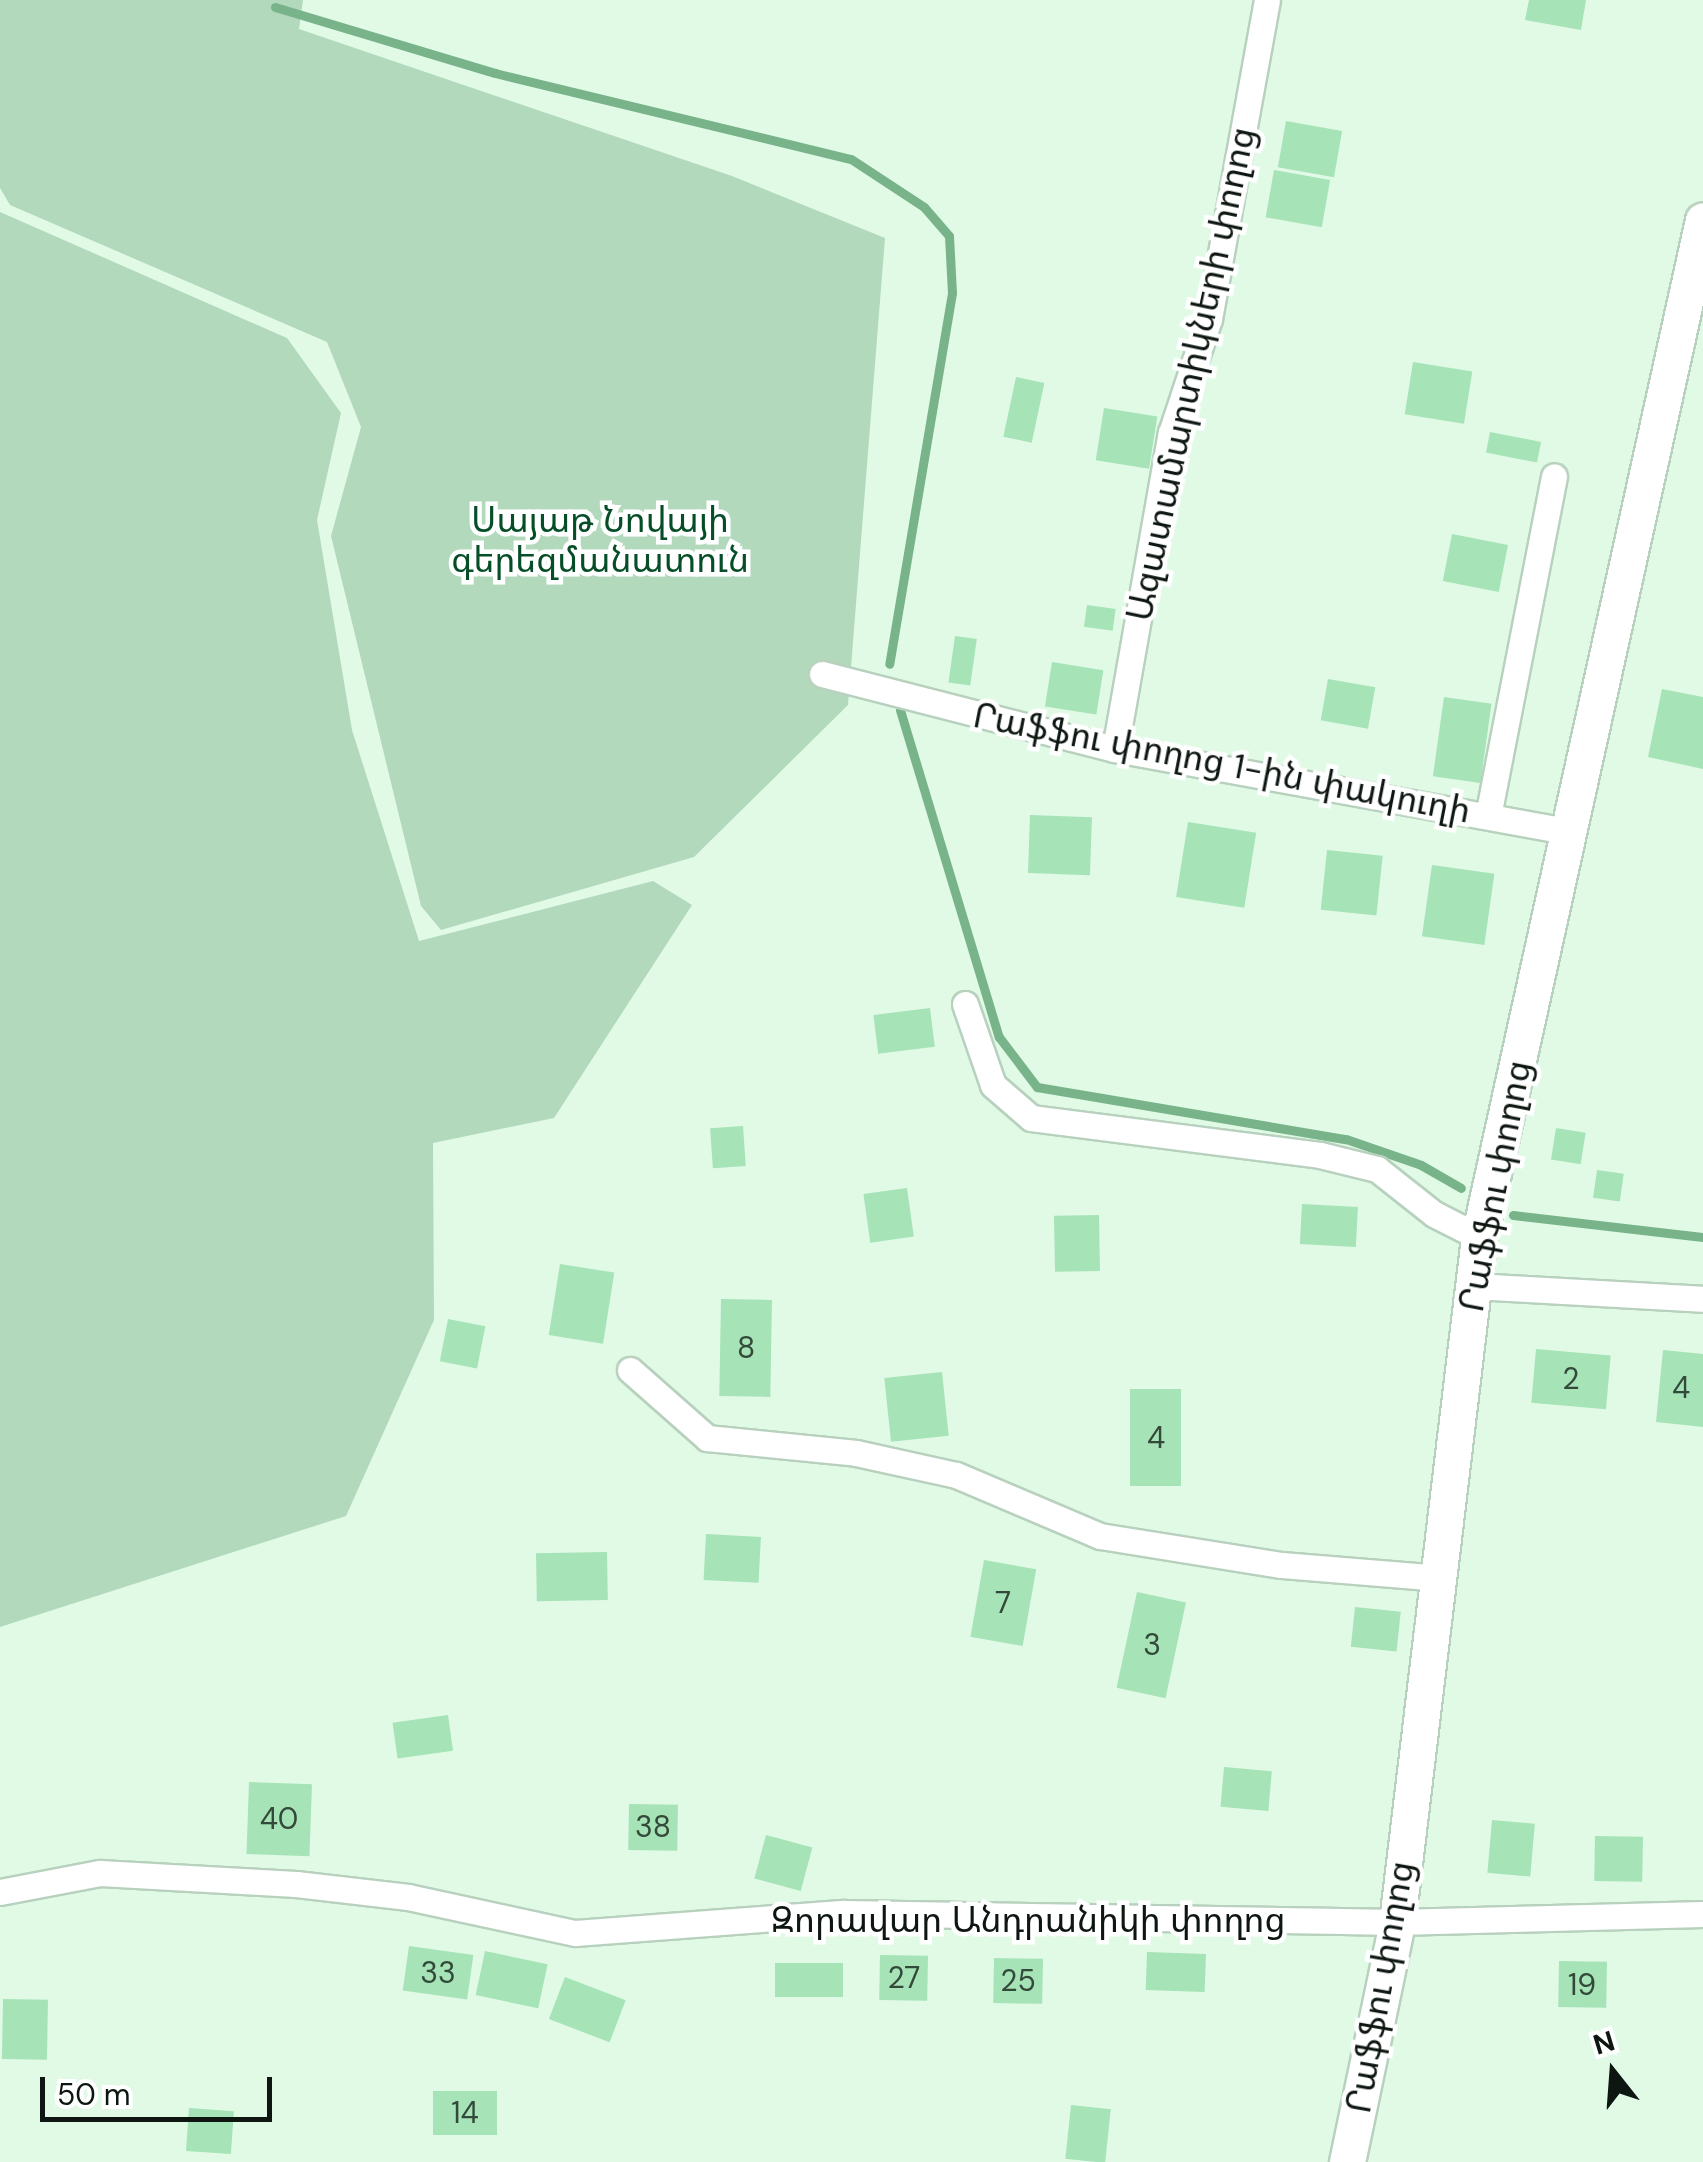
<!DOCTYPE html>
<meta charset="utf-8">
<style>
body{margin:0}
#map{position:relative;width:1703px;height:2162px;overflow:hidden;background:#e0fae6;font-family:"DM Sans","Noto Sans Armenian",sans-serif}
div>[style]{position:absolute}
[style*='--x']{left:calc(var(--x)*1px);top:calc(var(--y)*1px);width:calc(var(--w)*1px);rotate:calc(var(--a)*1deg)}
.green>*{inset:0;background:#b3d9bd}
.stream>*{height:9px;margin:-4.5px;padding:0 4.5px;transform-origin:4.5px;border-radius:4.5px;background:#78b38a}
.building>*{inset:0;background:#a6e3b7;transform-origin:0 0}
.roads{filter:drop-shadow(2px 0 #b8d1be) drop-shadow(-2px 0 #b8d1be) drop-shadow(0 2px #b8d1be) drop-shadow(0 -2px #b8d1be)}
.street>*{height:25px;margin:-12.5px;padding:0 12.5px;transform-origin:12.5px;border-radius:12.5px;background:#fff}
.secondary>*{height:35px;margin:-17.5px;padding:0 17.5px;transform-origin:17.5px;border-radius:17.5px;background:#fff}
span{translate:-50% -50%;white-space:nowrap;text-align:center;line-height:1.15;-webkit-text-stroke:9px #fff;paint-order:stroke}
.number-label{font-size:30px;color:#33493a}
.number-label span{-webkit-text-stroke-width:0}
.street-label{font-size:35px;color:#0d1610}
.park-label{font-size:35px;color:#054e28}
.north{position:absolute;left:1563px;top:2022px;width:100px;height:100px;-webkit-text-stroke:8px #fff;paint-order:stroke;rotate:343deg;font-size:28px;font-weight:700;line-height:40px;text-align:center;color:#0d1610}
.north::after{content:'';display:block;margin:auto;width:35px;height:45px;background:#0d1610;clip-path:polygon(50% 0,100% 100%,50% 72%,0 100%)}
.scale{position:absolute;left:40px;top:2077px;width:232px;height:45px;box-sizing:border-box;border:5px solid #0d1610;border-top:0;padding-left:12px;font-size:30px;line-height:35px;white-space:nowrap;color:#0d1610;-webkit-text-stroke:8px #fff;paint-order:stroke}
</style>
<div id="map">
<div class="green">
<i style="clip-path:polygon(0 0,303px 0,299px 29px,732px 176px,885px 238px,848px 705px,694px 857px,441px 930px,421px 906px,331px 536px,361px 427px,327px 342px,10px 205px,0 188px)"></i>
<i style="clip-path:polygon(0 212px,287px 338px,341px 413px,317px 520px,352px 730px,419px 941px,653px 881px,692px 905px,554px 1118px,433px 1143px,434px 1320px,346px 1516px,0 1627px)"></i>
</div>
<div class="stream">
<i style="--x:275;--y:7;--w:230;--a:16.7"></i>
<i style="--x:495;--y:73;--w:366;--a:13.6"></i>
<i style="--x:851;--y:159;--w:87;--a:33.3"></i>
<i style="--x:924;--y:207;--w:38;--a:49"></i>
<i style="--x:949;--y:236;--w:57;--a:87"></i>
<i style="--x:952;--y:293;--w:376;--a:99.6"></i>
<i style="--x:900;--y:710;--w:342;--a:73.2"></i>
<i style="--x:999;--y:1037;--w:63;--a:52.8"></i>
<i style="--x:1037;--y:1087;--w:313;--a:9.6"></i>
<i style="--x:1346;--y:1139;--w:79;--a:19.1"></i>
<i style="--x:1421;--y:1165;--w:46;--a:29.9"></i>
<i style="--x:1513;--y:1215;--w:191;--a:6.6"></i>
</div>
<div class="building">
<i style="clip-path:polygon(1529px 0,1586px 0,1581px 30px,1525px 20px)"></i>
<i style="left:1286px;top:121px;width:57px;height:47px;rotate:10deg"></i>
<i style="left:1274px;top:170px;width:57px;height:48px;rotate:10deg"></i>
<i style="left:1413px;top:362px;width:60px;height:53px;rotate:9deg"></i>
<i style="left:1016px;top:377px;width:29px;height:61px;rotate:12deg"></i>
<i style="left:1104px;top:408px;width:54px;height:53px;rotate:9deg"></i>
<i style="left:1490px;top:432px;width:52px;height:21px;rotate:11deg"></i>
<i style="left:1452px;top:534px;width:57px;height:48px;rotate:11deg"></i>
<i style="left:1087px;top:605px;width:29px;height:22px;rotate:8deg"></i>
<i style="left:955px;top:636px;width:22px;height:47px;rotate:8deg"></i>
<i style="left:1052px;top:662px;width:52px;height:45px;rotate:9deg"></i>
<i style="left:1328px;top:679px;width:48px;height:42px;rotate:10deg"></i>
<i style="clip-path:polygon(1662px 689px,1703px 697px,1703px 769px,1648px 757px)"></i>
<i style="left:1444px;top:697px;width:48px;height:80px;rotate:8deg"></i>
<i style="left:1030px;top:815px;width:62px;height:58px;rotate:2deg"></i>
<i style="left:1188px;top:822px;width:69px;height:76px;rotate:9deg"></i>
<i style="left:1327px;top:850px;width:56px;height:60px;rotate:6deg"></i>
<i style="left:1432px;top:865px;width:63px;height:72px;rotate:8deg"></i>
<i style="left:930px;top:1008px;width:39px;height:57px;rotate:83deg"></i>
<i style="left:743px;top:1126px;width:40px;height:33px;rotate:86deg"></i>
<i style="left:1556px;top:1128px;width:30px;height:32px;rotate:9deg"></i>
<i style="left:1597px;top:1170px;width:27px;height:28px;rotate:8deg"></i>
<i style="left:907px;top:1188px;width:49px;height:44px;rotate:82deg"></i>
<i style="left:1302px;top:1204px;width:56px;height:40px;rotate:3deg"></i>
<i style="left:1099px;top:1215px;width:56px;height:45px;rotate:89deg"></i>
<i style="left:560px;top:1264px;width:55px;height:72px;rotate:9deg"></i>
<i style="left:721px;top:1299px;width:51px;height:97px;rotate:1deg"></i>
<i style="left:448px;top:1319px;width:38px;height:43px;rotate:11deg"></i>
<i style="left:1536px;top:1349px;width:75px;height:54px;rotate:5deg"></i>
<i style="clip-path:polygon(1663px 1350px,1703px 1354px,1703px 1427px,1656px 1422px)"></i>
<i style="left:942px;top:1372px;width:64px;height:58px;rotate:84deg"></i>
<i style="left:1130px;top:1389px;width:51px;height:97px"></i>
<i style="left:706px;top:1534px;width:55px;height:46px;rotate:3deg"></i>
<i style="left:607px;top:1552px;width:48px;height:71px;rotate:89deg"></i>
<i style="left:984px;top:1560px;width:53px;height:78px;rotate:10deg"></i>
<i style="left:1137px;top:1592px;width:50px;height:98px;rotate:12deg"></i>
<i style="left:1355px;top:1607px;width:46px;height:40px;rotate:6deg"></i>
<i style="left:448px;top:1715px;width:36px;height:56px;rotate:82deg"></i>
<i style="left:1224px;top:1767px;width:48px;height:40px;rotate:5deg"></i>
<i style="left:249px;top:1782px;width:63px;height:72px;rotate:2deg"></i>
<i style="left:629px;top:1804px;width:49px;height:46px;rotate:1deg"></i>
<i style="left:1492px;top:1820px;width:43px;height:53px;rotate:5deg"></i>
<i style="left:766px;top:1835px;width:48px;height:45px;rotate:15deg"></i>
<i style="left:1595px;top:1836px;width:48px;height:45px;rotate:1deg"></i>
<i style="left:409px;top:1946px;width:65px;height:45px;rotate:8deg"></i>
<i style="left:485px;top:1951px;width:64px;height:45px;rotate:12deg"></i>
<i style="left:1147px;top:1952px;width:59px;height:38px;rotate:2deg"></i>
<i style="left:880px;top:1955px;width:48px;height:45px;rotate:1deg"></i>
<i style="left:994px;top:1958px;width:49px;height:45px;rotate:1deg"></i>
<i style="left:1559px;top:1961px;width:48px;height:46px;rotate:1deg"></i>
<i style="left:775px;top:1963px;width:68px;height:34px"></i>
<i style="left:565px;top:1977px;width:65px;height:45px;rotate:21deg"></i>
<i style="left:3px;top:1999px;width:45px;height:60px;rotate:1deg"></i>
<i style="left:433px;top:2091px;width:64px;height:44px"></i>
<i style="left:1071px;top:2105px;width:40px;height:54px;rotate:6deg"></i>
<i style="left:189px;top:2108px;width:45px;height:43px;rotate:4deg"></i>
</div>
<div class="roads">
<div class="street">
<i style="--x:822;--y:674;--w:302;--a:14.4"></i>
<i style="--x:1115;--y:749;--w:458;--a:10.3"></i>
<i style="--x:1115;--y:749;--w:321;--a:-80"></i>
<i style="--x:1171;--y:433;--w:120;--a:-71.6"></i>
<i style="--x:1209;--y:319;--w:324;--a:-79.7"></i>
<i style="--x:1488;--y:816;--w:346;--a:-79"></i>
<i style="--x:965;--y:1004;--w:86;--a:70.9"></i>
<i style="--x:993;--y:1085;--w:50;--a:41"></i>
<i style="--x:1031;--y:1118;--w:291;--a:7.3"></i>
<i style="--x:1320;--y:1155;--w:59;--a:13.8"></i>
<i style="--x:1377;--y:1169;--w:73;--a:38.3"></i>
<i style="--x:1434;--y:1214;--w:51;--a:27.1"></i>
<i style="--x:1473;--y:1286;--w:230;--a:3.2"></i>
<i style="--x:630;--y:1370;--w:103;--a:41.4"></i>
<i style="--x:707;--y:1438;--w:150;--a:5.7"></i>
<i style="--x:856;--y:1453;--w:102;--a:12.4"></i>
<i style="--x:956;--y:1475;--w:156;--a:23"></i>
<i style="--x:1100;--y:1536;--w:184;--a:9.1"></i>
<i style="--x:1282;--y:1565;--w:159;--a:4.7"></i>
<i style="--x:0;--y:1892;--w:102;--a:-10.8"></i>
<i style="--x:100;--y:1873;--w:196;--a:3.2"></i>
<i style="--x:296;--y:1884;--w:113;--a:6.6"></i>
<i style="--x:408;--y:1897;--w:171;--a:12.2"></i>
<i style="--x:575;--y:1933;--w:270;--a:-4.3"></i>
<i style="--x:844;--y:1913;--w:553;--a:0.93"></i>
<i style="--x:1397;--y:1922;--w:306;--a:-1.5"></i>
</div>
<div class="secondary">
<i style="--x:1347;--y:2162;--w:245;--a:-78.2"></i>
<i style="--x:1397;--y:1922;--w:690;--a:-83.17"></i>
<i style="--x:1479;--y:1237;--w:1041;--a:-77.58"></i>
</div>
</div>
<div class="number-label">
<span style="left:746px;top:1348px">8</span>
<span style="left:1571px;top:1379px">2</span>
<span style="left:1681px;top:1388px">4</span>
<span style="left:1156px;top:1438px">4</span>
<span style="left:1003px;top:1603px">7</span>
<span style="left:1152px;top:1645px">3</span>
<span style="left:279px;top:1819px">40</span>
<span style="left:653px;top:1827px">38</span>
<span style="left:438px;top:1973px">33</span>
<span style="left:904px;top:1978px">27</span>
<span style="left:1018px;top:1981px">25</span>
<span style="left:1582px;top:1985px">19</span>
<span style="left:465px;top:2113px">14</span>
</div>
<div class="street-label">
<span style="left:1191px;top:374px;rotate:-78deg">Ազատամարտիկների փողոց</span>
<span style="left:1222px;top:763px;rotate:11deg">Րաֆֆու փողոց 1-ին փակուղի</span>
<span style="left:1495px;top:1186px;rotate:-79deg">Րաֆֆու փողոց</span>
<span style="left:1028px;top:1920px">Զորավար Անդրանիկի փողոց</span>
<span style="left:1380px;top:1987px;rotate:-80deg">Րաֆֆու փողոց</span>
</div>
<div class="park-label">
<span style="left:600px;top:540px">Սայաթ Նովայի<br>գերեզմանատուն</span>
</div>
<div class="north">N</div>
<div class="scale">50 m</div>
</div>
